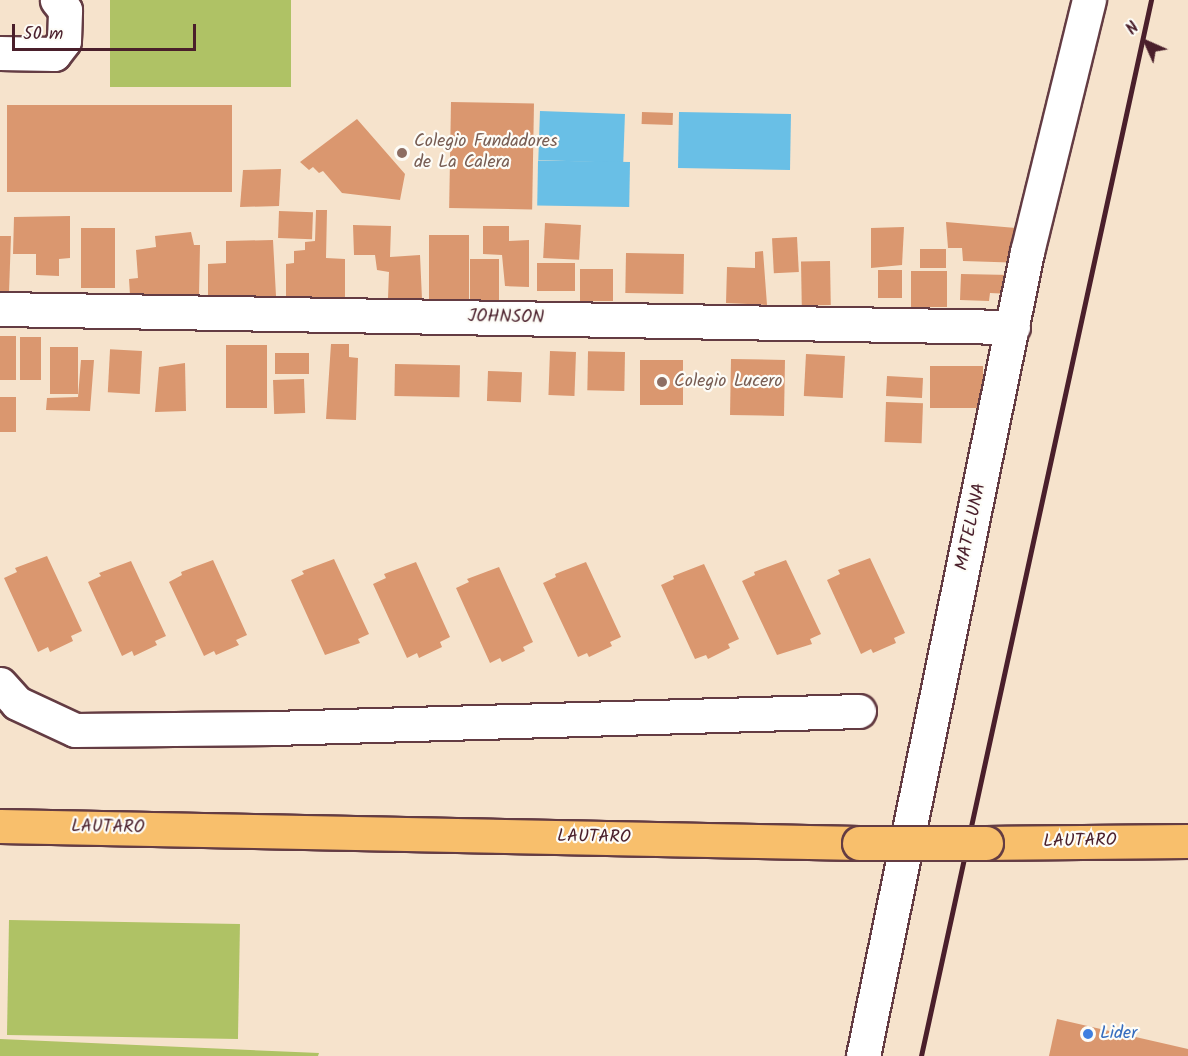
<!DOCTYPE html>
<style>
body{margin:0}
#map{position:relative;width:1188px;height:1056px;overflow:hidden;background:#f6e3cc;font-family:Kalam,sans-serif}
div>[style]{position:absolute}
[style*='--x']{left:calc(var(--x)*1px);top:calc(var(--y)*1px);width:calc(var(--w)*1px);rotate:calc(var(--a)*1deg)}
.green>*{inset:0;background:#afc265;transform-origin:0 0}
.water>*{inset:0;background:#69bfe6;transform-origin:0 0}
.building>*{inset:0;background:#da976f;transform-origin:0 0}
.roads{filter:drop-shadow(2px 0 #643c43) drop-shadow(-2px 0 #643c43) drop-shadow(0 2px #643c43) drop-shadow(0 -2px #643c43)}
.minor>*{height:33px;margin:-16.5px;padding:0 16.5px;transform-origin:16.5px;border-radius:16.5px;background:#fff}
.major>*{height:33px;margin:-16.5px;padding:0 16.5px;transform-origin:16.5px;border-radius:16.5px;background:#f8bf6c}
.rail>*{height:4.5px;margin:-2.25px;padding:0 2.25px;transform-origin:2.25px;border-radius:2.25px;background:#4a1f2b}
.bridges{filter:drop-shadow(2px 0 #643c43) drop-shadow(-2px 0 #643c43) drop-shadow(0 2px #643c43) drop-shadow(0 -2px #643c43)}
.major-bridge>*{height:33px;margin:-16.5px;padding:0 16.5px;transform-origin:16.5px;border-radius:16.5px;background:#f8bf6c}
.dots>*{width:16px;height:16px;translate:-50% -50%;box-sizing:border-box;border:3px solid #fdfcf7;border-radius:50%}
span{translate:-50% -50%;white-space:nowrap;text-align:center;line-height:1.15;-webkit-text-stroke:4.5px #fdfcf7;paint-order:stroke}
.education-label{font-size:18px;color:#785e54}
.left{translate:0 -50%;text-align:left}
.street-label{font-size:18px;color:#4a1f2b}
.shop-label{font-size:18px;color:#366cbe}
.north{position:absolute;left:1116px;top:12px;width:60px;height:60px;-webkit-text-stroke:4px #fdfcf7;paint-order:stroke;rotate:315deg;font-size:16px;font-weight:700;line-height:24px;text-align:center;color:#4a1f2b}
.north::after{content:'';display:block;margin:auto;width:21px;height:27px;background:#4a1f2b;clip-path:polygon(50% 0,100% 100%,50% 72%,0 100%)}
.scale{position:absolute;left:12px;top:24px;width:184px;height:27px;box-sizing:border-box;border:3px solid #4a1f2b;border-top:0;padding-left:8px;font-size:18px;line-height:21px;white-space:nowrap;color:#4a1f2b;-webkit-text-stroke:4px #fdfcf7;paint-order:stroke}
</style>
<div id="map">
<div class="green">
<i style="left:110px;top:0;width:181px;height:87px"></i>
<i style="left:9px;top:920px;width:231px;height:115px;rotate:1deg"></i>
<i style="clip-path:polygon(0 1039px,319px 1053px,318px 1056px,0 1056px)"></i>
</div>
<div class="water">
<i style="left:540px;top:111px;width:85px;height:49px;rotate:2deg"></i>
<i style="left:679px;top:112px;width:112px;height:56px;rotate:1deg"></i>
<i style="left:630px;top:162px;width:45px;height:92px;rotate:91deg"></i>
</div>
<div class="building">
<i style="left:451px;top:102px;width:83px;height:106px;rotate:1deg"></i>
<i style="left:7px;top:105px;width:225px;height:87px"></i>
<i style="left:642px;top:112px;width:31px;height:12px;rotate:2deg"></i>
<i style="clip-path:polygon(357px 119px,405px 174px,400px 200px,342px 193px,323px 171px,319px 173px,313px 167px,309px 170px,300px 162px)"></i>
<i style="clip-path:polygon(281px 169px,279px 206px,240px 207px,243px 170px)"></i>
<i style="clip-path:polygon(316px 210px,327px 210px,326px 258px,345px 259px,345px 298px,286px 298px,286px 264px,294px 263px,294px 251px,305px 250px,305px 242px,315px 241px)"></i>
<i style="left:279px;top:211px;width:34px;height:27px;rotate:2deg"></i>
<i style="clip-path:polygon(70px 216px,70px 258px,59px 259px,59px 276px,36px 275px,36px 254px,13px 254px,14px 217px)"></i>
<i style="clip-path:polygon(946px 222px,1016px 228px,1024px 263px,963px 261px,962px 248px,948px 248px)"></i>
<i style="left:545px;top:223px;width:36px;height:35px;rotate:3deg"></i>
<i style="clip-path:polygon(353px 225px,391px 226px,390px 257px,420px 255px,422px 299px,388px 298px,389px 272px,377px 270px,375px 255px,354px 255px)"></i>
<i style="clip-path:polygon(483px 226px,509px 226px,509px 241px,529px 240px,529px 287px,505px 286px,502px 255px,483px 254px)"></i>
<i style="clip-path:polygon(904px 227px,902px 265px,871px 268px,871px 228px)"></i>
<i style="left:81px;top:228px;width:34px;height:60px"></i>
<i style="clip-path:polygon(191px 232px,194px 245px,200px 245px,199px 296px,130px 295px,129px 279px,138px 278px,136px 250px,156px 247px,155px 236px)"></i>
<i style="left:429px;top:235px;width:40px;height:64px"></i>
<i style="clip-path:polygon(0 236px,11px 236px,9px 292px,0 292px)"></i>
<i style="left:797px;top:237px;width:35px;height:25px;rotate:87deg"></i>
<i style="clip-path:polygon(273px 240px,276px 296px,208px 296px,208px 264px,226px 263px,226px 241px)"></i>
<i style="left:946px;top:249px;width:19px;height:26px;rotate:90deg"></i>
<i style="clip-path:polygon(763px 251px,767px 305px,726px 303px,727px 267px,755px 268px,755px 252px)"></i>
<i style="left:684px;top:254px;width:40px;height:58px;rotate:91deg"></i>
<i style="left:470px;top:259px;width:29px;height:41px"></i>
<i style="left:830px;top:261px;width:44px;height:29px;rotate:89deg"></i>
<i style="left:575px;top:263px;width:28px;height:38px;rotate:90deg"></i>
<i style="left:580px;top:269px;width:33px;height:32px"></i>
<i style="left:878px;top:270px;width:24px;height:28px"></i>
<i style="left:911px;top:271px;width:36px;height:36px"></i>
<i style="clip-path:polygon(961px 274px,1011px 275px,1011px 294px,990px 293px,989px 301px,960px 300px)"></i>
<i style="left:0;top:336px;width:16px;height:44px"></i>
<i style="left:20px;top:337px;width:21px;height:43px"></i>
<i style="clip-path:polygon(331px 344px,349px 344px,349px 357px,358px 358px,356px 420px,326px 419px)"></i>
<i style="left:226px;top:345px;width:41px;height:63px"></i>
<i style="left:50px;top:347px;width:28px;height:47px"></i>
<i style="left:142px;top:351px;width:43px;height:32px;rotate:93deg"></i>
<i style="left:550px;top:351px;width:26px;height:44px;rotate:2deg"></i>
<i style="left:625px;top:352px;width:39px;height:37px;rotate:91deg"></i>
<i style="left:309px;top:353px;width:21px;height:34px;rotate:90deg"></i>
<i style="left:806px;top:354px;width:39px;height:42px;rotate:3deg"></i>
<i style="left:731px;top:359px;width:54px;height:56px;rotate:1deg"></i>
<i style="clip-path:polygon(81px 360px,94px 360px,90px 411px,46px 410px,47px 398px,78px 397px)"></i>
<i style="left:640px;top:360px;width:43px;height:45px"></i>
<i style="clip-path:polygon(185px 363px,186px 411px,155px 412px,159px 367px)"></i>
<i style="left:395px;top:364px;width:65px;height:32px;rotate:1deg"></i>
<i style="left:983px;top:366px;width:42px;height:53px;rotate:90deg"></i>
<i style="left:488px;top:371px;width:34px;height:30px;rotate:2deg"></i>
<i style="left:923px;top:378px;width:20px;height:36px;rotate:93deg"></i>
<i style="left:304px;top:379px;width:34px;height:31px;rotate:88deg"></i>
<i style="left:0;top:397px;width:16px;height:35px"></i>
<i style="left:886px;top:402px;width:37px;height:40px;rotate:2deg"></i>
<i style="clip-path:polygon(47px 556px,82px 631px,71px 636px,73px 641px,50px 652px,48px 647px,38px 652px,4px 578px,17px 572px,15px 568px)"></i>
<i style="clip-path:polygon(870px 558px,905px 633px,894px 638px,896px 643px,873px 653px,871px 649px,861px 654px,827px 580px,840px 574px,838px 570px)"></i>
<i style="clip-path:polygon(334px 559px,369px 634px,358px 639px,360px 643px,325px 655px,291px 580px,304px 574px,302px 571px)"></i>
<i style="clip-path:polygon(213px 560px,247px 635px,236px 640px,239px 645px,216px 655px,214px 651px,204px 656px,169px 582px,182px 575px,181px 572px)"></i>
<i style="clip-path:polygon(786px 560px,821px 634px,810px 639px,812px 644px,777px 655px,742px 581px,755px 575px,754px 572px)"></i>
<i style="clip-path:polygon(131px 561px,166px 636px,155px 641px,157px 645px,134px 656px,132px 651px,122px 656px,88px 582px,101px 576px,99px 573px)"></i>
<i style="clip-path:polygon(416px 562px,450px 637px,440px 642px,442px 647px,419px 658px,417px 653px,407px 658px,373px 584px,386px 578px,384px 574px)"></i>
<i style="clip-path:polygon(586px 562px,621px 637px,610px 642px,612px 646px,589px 657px,587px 653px,578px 657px,543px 583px,556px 577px,555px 574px)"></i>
<i style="clip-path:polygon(704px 564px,739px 639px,728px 644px,730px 648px,708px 659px,706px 655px,695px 659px,661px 585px,674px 579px,673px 576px)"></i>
<i style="clip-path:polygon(499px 567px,533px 642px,523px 647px,525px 651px,502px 662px,500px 658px,490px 663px,456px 588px,469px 582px,467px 579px)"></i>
<i style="clip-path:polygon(1057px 1019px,1188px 1049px,1188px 1056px,1049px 1056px)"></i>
</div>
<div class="roads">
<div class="minor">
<i style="--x:0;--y:53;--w:54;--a:1.1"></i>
<i style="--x:54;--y:54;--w:16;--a:-52"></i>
<i style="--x:64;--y:41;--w:31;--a:-88"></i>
<i style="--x:65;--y:10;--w:13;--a:-129"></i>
<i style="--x:0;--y:309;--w:1013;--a:1.02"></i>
<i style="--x:0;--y:684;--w:25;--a:48"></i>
<i style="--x:17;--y:703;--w:64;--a:25"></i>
<i style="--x:75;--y:730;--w:198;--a:-0.6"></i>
<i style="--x:273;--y:728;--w:586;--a:-1.66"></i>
<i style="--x:863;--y:1056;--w:821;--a:-78.47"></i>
<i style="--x:1027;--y:252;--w:260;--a:-76.2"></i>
</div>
<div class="major">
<i style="--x:0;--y:826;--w:859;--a:1.13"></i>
<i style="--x:986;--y:843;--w:202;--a:-0.6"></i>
</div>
</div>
<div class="rail">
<i style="--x:921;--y:1056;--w:1081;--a:-77.71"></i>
</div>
<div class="bridges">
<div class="major-bridge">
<i style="--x:859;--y:843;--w:127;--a:0"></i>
</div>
</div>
<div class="dots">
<i style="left:402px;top:153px;background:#8d6e63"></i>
<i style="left:662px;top:382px;background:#8d6e63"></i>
<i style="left:1088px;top:1034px;background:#3f7fe0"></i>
</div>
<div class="education-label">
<span class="left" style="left:414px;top:153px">Colegio Fundadores<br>de La Calera</span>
<span class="left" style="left:674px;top:382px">Colegio Lucero</span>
</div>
<div class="street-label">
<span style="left:506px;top:318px;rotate:1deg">JOHNSON</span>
<span style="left:972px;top:527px;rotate:-78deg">MATELUNA</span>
<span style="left:108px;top:828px;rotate:1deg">LAUTARO</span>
<span style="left:594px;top:838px;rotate:1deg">LAUTARO</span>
<span style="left:1080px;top:842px;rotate:-1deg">LAUTARO</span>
</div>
<div class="shop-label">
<span class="left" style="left:1100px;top:1034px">Lider</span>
</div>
<div class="north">N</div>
<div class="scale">50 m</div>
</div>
